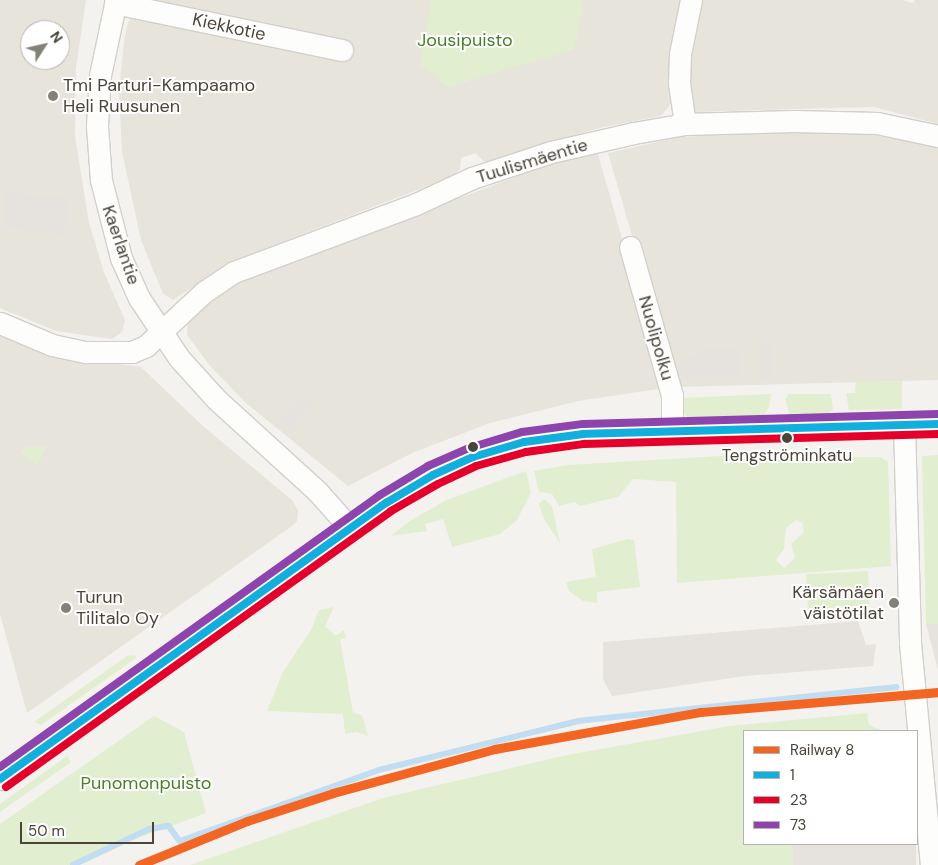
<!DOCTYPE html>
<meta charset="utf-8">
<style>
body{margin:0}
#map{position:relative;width:938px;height:865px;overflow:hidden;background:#f4f2ee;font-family:"DM Sans",sans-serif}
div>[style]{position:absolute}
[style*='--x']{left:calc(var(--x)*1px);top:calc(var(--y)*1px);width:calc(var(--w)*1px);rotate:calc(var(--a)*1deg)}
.residential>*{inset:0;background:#e7e4dc}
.industrial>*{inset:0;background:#e6e2de}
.green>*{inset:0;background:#e1eecf;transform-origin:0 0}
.parking>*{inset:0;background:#e6e3df;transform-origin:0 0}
.stream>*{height:5.5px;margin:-2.75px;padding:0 2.75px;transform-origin:2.75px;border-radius:2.75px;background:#c0ddf1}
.roads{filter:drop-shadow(1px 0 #d2d0cb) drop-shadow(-1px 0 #d2d0cb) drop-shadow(0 1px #d2d0cb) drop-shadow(0 -1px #d2d0cb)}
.minor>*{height:21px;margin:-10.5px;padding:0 10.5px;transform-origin:10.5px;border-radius:10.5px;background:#fdfdfc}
.bus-1>*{height:8px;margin:-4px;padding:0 4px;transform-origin:4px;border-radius:4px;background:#11afde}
.bus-2>*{height:8px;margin:-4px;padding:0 4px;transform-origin:4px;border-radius:4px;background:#e4002b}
.bus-3>*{height:8px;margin:-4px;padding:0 4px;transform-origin:4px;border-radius:4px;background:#8e44ad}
.rail-1>*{height:9px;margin:-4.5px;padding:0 4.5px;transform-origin:4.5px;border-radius:4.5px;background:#f26522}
.dots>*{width:14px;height:14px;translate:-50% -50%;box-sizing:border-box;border:2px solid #fff;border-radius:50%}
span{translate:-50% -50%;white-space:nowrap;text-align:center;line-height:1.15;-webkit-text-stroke:4px #fff;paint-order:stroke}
.bus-label{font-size:17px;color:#4b4439}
.street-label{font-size:18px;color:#4b4439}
.park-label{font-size:18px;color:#4a7f2a}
.poi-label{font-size:18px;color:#4b4439}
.left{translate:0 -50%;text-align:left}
.right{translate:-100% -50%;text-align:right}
.legend{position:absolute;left:743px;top:730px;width:175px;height:115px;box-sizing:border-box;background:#fff;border:1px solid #b7b4b0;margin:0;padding:6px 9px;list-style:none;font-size:15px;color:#4b4439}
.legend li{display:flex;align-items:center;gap:10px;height:25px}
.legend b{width:25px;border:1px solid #b7b4b0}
.north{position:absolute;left:20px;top:20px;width:50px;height:50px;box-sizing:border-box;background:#fff;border:1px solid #b7b4b0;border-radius:50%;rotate:55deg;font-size:14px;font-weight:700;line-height:20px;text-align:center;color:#4b4439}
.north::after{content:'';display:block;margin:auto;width:18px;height:22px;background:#868178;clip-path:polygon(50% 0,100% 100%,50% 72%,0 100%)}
.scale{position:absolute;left:20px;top:822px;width:134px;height:22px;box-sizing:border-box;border:2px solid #4b4439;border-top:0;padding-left:6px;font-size:15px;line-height:18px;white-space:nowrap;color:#4b4439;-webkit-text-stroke:4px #fff;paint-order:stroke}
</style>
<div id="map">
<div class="residential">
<i style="clip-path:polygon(evenodd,0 0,86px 0,76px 68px,75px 136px,89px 223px,104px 272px,125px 320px,122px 332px,112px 339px,56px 331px,0 308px,0 0,30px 30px,60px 30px,60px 60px,30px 60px,30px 30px)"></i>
<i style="clip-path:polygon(145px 0,683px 0,670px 105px,661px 116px,599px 128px,491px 162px,483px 161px,476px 153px,461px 158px,460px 169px,451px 177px,230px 262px,173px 300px,163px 294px,141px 240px,122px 152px,119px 92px,124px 41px,128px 22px)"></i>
<i style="clip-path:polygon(700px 0,902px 0,913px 3px,915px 0,938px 0,938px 124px,874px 107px,694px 112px,687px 105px,691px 33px)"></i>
<i style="clip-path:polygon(859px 128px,938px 146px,938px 380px,676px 387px,608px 153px,680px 137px)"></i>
<i style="clip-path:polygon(597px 151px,665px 388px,578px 401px,490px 423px,412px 453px,348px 486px,246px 403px,211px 367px,187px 335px,188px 320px,197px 309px,234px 283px,531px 171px)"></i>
<i style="clip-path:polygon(0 335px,45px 353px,141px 367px,204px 427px,293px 501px,298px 511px,297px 521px,292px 526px,27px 713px,0 614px)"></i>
</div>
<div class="industrial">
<i style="clip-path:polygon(926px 624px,938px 624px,938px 670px)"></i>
</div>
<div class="green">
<i style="clip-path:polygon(432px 0,584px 0,574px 49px,448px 87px,420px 64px)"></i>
<i style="clip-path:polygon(902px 381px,902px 409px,849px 410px,846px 393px,855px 393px,856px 382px)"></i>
<i style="clip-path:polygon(771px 394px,769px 407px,763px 417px,687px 417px,680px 408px,682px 398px)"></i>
<i style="clip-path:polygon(789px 394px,831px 394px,833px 410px,825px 416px,790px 416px,785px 399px)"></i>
<i style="clip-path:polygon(25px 447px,47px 447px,37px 466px,21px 452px)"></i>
<i style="clip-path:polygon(938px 455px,938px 624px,926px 624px,922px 456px)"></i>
<i style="clip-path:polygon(evenodd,721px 456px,880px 457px,888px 462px,891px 566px,677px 583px,676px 482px,633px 479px,618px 497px,580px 506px,575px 502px,559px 506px,552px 494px,539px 492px,534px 471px,568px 465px,721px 456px,796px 520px,802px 522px,804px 532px,791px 544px,795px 558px,784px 568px,776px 560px,784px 549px,786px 528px,796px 520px)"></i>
<i style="clip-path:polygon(526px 471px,531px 493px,517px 520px,500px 534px,452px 547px,443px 519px,425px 524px,427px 531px,391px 536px,411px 520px,447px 500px)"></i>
<i style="clip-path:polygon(544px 499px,552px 506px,560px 543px,544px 519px,539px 504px)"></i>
<i style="clip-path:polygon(628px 539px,634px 540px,640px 587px,597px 592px,597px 603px,583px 601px,569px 591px,566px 582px,596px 577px,592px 549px)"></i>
<i style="left:868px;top:571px;width:35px;height:62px;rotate:87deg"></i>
<i style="clip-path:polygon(334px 607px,325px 626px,336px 636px,344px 630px,346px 638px,340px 639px,353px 713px,362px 715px,368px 736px,356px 732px,345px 734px,343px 714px,267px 711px,283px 672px,311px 630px,319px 610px)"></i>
<i style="clip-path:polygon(135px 655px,136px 658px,41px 725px,34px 722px,127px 656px)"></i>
<i style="clip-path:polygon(867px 713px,869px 725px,883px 731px,744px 731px,744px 844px,793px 844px,798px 865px,190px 865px,383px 798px,567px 755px,730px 726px)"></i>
<i style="clip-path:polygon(154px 716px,184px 732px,206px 813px,138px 838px,87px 862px,74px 865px,0 865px,0 824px)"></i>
<i style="clip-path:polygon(67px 756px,71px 762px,0 812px,0 804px)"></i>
</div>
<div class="parking">
<i style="left:6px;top:192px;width:63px;height:36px;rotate:6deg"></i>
<i style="clip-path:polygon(773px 342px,772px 379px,759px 378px,762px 343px)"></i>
<i style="clip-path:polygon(699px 350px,739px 350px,741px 378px,680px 376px,679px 365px)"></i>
<i style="left:304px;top:394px;width:15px;height:40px;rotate:42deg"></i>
<i style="clip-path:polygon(858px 621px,866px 645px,876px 644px,873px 666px,745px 676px,612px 696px,603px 679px,603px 642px)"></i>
<i style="left:793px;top:844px;width:123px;height:22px"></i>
</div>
<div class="stream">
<i style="--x:73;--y:865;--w:84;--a:-25.3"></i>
<i style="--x:149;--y:829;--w:20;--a:-9"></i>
<i style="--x:169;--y:826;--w:19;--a:54"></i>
<i style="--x:180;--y:841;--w:211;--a:-19.6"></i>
<i style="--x:379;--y:770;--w:205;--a:-13.8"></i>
<i style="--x:578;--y:721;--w:320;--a:-6.1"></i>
</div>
<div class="roads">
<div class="minor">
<i style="--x:116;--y:0;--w:77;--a:102"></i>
<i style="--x:100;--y:75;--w:51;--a:93.4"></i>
<i style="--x:97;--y:126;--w:54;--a:85.8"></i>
<i style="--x:101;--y:180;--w:81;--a:75.6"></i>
<i style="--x:121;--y:258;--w:44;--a:65.8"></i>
<i style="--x:139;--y:298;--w:72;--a:56.3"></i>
<i style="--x:179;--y:358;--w:55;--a:47.9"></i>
<i style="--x:216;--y:399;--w:137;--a:42.3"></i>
<i style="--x:317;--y:491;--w:50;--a:48.3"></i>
<i style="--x:115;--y:3;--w:232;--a:11.7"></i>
<i style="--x:685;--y:124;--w:41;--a:-98.3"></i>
<i style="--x:679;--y:83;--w:29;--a:-88"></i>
<i style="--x:680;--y:54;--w:55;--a:-78.5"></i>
<i style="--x:630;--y:247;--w:154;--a:74.2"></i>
<i style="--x:672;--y:395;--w:34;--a:90"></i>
<i style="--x:0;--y:323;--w:56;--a:22.9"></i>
<i style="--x:52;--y:345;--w:35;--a:12"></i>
<i style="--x:86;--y:352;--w:46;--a:0"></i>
<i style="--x:132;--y:352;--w:15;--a:-23"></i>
<i style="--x:146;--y:346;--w:79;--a:-43"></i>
<i style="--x:204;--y:292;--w:36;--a:-34"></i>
<i style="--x:234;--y:272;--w:194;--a:-20.5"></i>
<i style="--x:416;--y:204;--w:62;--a:-24.9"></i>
<i style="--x:472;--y:178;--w:83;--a:-18.2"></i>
<i style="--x:551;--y:152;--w:85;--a:-12.9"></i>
<i style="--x:634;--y:133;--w:52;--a:-10"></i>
<i style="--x:685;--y:124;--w:109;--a:-1.6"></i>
<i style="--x:794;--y:121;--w:83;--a:1.4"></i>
<i style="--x:877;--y:123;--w:62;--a:12"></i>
<i style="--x:904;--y:425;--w:218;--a:88.4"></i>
<i style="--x:910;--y:643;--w:223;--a:84.6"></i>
<i style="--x:0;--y:779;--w:475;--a:-35.6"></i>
<i style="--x:386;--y:503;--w:55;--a:-30.8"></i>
<i style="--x:433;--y:475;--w:44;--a:-24.2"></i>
<i style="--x:473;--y:457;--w:53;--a:-16.4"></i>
<i style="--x:524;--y:442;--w:60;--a:-7.7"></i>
<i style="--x:583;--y:434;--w:355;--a:-1.6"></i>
</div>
</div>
<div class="bus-1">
<i style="--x:0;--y:779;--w:475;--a:-35.6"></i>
<i style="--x:386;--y:503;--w:55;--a:-30.8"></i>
<i style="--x:433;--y:475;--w:44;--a:-24.2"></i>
<i style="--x:473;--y:457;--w:53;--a:-16.4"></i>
<i style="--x:524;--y:442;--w:60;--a:-7.7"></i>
<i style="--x:583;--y:434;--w:355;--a:-1.6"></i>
</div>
<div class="bus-2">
<i style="--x:6;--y:787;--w:474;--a:-35.6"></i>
<i style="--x:391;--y:511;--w:54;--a:-29.9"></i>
<i style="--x:438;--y:484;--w:42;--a:-25.3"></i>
<i style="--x:476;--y:466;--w:52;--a:-15.6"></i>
<i style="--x:526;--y:452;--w:59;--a:-7.9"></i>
<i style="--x:584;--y:444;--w:354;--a:-1.6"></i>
</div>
<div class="bus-3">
<i style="--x:0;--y:767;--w:467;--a:-35.6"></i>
<i style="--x:380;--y:495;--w:56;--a:-31.1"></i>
<i style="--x:428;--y:466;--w:45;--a:-23.7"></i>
<i style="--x:469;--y:448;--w:55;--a:-16.8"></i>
<i style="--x:522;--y:432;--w:62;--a:-7.5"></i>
<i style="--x:583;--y:424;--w:355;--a:-1.6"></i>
</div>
<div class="rail-1">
<i style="--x:139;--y:865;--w:117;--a:-22.2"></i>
<i style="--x:247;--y:821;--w:90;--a:-18"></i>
<i style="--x:333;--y:793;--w:168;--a:-15.2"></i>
<i style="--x:495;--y:749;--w:209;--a:-10.2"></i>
<i style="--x:701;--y:712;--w:238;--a:-4.8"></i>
</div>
<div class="dots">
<i style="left:53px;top:96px;background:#868178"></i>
<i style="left:787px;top:438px;background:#4b4439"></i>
<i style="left:473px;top:447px;background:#4b4439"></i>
<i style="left:894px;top:603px;background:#868178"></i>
<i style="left:66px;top:608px;background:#868178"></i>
</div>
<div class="bus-label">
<span style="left:787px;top:456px">Tengströminkatu</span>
</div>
<div class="street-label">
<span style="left:229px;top:27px;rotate:12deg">Kiekkotie</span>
<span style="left:532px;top:161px;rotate:-17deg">Tuulismäentie</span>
<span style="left:121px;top:245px;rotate:71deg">Kaerlantie</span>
<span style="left:656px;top:338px;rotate:74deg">Nuolipolku</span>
</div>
<div class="park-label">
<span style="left:465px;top:40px">Jousipuisto</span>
<span style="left:146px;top:783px">Punomonpuisto</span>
</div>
<div class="poi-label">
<span class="left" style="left:63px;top:96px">Tmi Parturi-Kampaamo<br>Heli Ruusunen</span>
<span class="right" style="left:884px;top:603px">Kärsämäen<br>väistötilat</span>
<span class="left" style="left:76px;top:608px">Turun<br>Tilitalo Oy</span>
</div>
<ul class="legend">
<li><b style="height:6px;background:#f26522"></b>Railway 8</li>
<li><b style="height:6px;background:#11afde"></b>1</li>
<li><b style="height:6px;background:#e4002b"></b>23</li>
<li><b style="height:6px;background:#8e44ad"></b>73</li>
</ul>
<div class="north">N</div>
<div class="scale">50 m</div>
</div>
